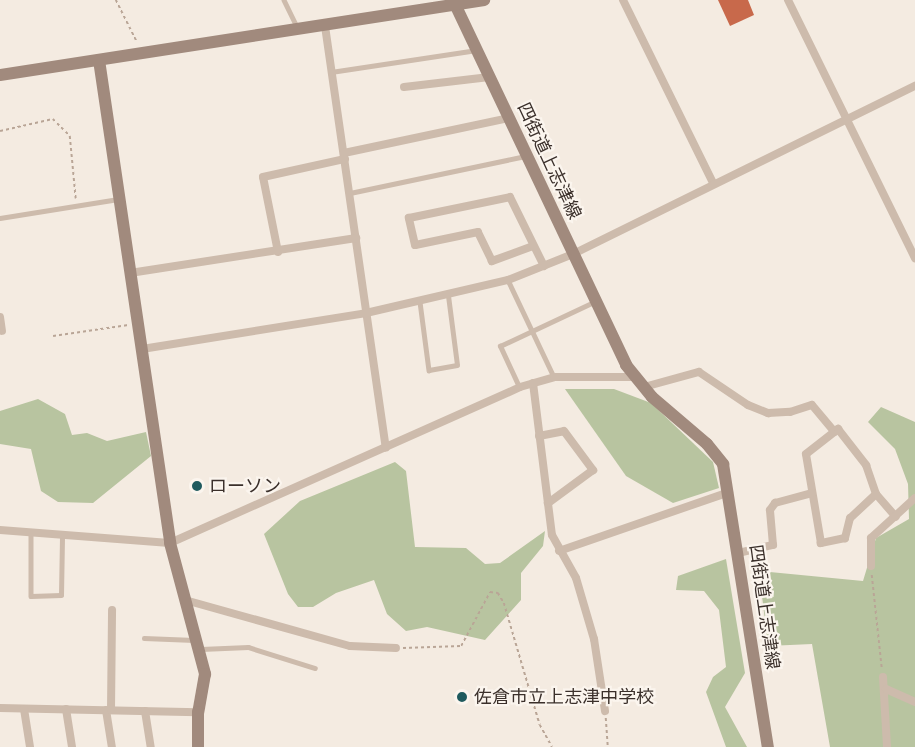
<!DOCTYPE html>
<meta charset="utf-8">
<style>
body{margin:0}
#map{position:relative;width:915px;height:747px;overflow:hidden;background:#f4ebe1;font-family:"Varela Round","Noto Sans JP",sans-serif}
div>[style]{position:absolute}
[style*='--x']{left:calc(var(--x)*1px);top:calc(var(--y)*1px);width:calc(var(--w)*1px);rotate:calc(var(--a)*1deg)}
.green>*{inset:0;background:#b8c4a0}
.building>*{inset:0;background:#c8694b}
.path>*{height:1.5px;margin-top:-0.75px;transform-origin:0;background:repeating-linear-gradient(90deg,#b9a596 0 3px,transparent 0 6px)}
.lane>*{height:4.5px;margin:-2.25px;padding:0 2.25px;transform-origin:2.25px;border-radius:2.25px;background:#cdbbac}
.street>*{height:8px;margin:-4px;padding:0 4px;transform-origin:4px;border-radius:4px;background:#cdbbac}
.secondary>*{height:12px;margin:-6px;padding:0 6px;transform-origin:6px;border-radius:6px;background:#a18a7d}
.dots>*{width:16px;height:16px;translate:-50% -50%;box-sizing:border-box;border:3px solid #fbf5ee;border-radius:50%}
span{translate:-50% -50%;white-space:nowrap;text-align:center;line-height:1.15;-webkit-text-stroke:4.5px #fbf5ee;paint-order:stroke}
.street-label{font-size:18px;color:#3b302b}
.poi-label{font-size:18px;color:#3b302b}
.left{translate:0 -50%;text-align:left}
</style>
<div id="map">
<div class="green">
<i style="clip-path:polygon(565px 389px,614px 389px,651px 403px,713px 462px,719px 488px,673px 503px,626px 476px)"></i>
<i style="clip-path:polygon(38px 399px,65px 414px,72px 435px,87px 433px,107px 441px,146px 432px,151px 456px,93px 503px,58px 502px,41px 491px,31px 449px,0 444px,0 411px)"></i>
<i style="clip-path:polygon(881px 407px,915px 422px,915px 747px,830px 747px,812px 644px,768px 646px,759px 571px,863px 581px,876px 538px,909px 519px,908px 484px,895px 449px,868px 422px)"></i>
<i style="clip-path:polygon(395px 462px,406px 471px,415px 547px,466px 548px,485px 564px,500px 563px,545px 531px,543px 546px,521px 573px,521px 600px,485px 640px,427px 627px,406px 631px,387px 614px,374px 580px,336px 593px,313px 607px,298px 607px,288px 594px,264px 534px,300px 501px)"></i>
<i style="clip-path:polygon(726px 559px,745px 673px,725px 707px,747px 747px,726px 747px,706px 692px,713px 677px,726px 667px,719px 610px,704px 591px,676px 590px,678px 576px)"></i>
</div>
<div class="building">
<i style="clip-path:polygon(718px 0,748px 0,754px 15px,730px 26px)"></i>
</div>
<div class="path">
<i style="--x:116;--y:0;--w:47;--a:63.4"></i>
<i style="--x:0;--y:131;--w:54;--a:-12.8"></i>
<i style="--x:53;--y:119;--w:24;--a:45"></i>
<i style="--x:70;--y:136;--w:63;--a:84.6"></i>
<i style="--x:53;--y:336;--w:76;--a:-8.3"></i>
<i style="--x:872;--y:575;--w:95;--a:83.9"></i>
<i style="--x:403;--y:648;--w:58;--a:-2"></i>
<i style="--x:461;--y:646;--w:61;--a:-61.8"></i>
<i style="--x:490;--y:592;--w:8;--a:7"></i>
<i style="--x:498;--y:593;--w:12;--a:59"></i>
<i style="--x:504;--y:603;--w:127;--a:73.6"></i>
<i style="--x:540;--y:725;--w:25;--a:61"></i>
<i style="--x:606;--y:718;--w:29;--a:86"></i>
</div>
<div class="lane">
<i style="--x:284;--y:0;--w:30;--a:64"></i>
<i style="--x:331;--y:72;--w:147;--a:-8.6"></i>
<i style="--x:350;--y:193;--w:180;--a:-11.9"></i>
<i style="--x:0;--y:218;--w:121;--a:-9.1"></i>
<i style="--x:508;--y:280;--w:107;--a:64.6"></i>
<i style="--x:420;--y:302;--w:69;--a:82.5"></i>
<i style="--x:429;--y:370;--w:28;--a:-10"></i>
<i style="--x:457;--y:365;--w:70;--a:-97.4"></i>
<i style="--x:519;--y:387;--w:45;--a:-114.9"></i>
<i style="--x:500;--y:346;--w:106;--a:-25.1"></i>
<i style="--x:31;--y:532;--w:64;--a:90"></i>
<i style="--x:31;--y:596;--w:30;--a:-2"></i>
<i style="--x:61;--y:595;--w:60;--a:-89"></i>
<i style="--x:144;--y:638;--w:50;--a:2.3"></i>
<i style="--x:201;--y:649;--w:47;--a:-2.4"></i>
<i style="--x:248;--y:647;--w:70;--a:17.4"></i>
</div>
<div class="street">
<i style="--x:623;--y:0;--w:204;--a:63.8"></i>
<i style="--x:788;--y:0;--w:288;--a:63.8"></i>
<i style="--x:325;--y:26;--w:426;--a:81.8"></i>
<i style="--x:404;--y:87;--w:86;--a:-6.7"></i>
<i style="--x:344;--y:153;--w:168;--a:-12"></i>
<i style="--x:533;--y:246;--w:44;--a:159.9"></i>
<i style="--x:492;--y:261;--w:32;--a:-116"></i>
<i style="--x:478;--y:232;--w:64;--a:168.3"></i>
<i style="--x:415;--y:245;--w:28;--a:-103"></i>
<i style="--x:409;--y:218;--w:103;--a:-11.7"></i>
<i style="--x:510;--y:197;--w:77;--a:63.8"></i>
<i style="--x:278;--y:252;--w:76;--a:-101.3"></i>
<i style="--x:263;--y:177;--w:84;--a:-12.4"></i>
<i style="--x:130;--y:273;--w:229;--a:-8.8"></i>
<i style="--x:0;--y:317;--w:14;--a:82"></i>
<i style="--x:142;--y:349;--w:227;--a:-9.1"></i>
<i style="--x:366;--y:313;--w:146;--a:-13.1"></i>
<i style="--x:508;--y:280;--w:70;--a:-21.8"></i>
<i style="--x:573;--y:254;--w:381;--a:-26.2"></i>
<i style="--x:533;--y:383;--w:153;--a:82.9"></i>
<i style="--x:552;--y:535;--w:49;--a:60.8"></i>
<i style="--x:576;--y:578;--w:64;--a:73.6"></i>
<i style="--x:594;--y:639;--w:73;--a:81.3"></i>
<i style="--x:644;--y:387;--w:57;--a:-15.3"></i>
<i style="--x:699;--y:372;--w:59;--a:34"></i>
<i style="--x:748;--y:405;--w:22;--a:22"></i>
<i style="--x:768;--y:413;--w:22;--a:-3"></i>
<i style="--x:790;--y:412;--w:23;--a:-18"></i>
<i style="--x:812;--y:405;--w:35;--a:50"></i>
<i style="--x:539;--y:436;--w:25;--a:-11"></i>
<i style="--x:564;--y:431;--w:49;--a:53.4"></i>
<i style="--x:593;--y:470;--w:56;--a:143.7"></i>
<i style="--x:876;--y:494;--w:35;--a:137"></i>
<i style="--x:850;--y:518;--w:21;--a:104"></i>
<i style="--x:845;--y:538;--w:25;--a:168"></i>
<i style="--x:821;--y:543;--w:90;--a:-99.6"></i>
<i style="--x:806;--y:454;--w:41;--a:-38"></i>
<i style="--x:838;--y:429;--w:46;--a:52.1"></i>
<i style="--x:866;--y:465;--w:31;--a:71"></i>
<i style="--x:876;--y:494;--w:30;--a:49"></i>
<i style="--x:0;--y:530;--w:170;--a:4.4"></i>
<i style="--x:170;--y:543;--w:383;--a:-24"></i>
<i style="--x:520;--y:387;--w:35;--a:-16"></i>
<i style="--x:554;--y:377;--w:82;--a:0"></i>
<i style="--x:559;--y:551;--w:180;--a:-19.1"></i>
<i style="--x:738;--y:553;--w:36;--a:-13"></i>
<i style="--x:773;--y:545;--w:35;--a:-95"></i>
<i style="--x:770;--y:510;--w:9;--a:-54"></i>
<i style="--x:775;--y:503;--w:38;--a:-15"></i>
<i style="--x:871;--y:566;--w:28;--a:-90"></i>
<i style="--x:871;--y:538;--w:59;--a:-42.3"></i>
<i style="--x:185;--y:600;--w:171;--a:15.6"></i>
<i style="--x:350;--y:646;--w:46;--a:2.5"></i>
<i style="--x:883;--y:677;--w:70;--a:86.7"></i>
<i style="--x:886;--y:689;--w:32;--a:24"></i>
<i style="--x:0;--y:708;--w:198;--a:1.2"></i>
<i style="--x:24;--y:709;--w:38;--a:81"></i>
<i style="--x:66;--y:709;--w:38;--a:81"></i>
<i style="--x:106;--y:710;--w:37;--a:81"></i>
<i style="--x:111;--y:710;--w:100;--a:-89.4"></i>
<i style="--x:145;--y:711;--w:36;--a:81"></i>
</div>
<div class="secondary">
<i style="--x:453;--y:0;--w:404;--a:64.6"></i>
<i style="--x:626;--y:365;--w:41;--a:50.9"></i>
<i style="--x:652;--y:397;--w:72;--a:40.5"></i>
<i style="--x:707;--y:444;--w:26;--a:51"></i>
<i style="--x:723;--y:464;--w:287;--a:81"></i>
<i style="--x:99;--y:60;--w:488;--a:81.6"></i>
<i style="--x:170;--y:543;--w:136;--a:75"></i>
<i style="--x:205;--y:674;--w:39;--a:100"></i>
<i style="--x:198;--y:712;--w:35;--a:90"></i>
<i style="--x:0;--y:75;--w:490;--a:-8.8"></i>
</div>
<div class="dots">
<i style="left:197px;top:486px;background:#1f5a5e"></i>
<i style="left:462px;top:697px;background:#1f5a5e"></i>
</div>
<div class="street-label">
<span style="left:549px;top:161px;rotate:65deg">四街道上志津線</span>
<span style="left:764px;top:607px;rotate:82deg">四街道上志津線</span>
</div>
<div class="poi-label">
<span class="left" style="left:209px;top:486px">ローソン</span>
<span class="left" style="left:474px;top:697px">佐倉市立上志津中学校</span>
</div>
</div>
